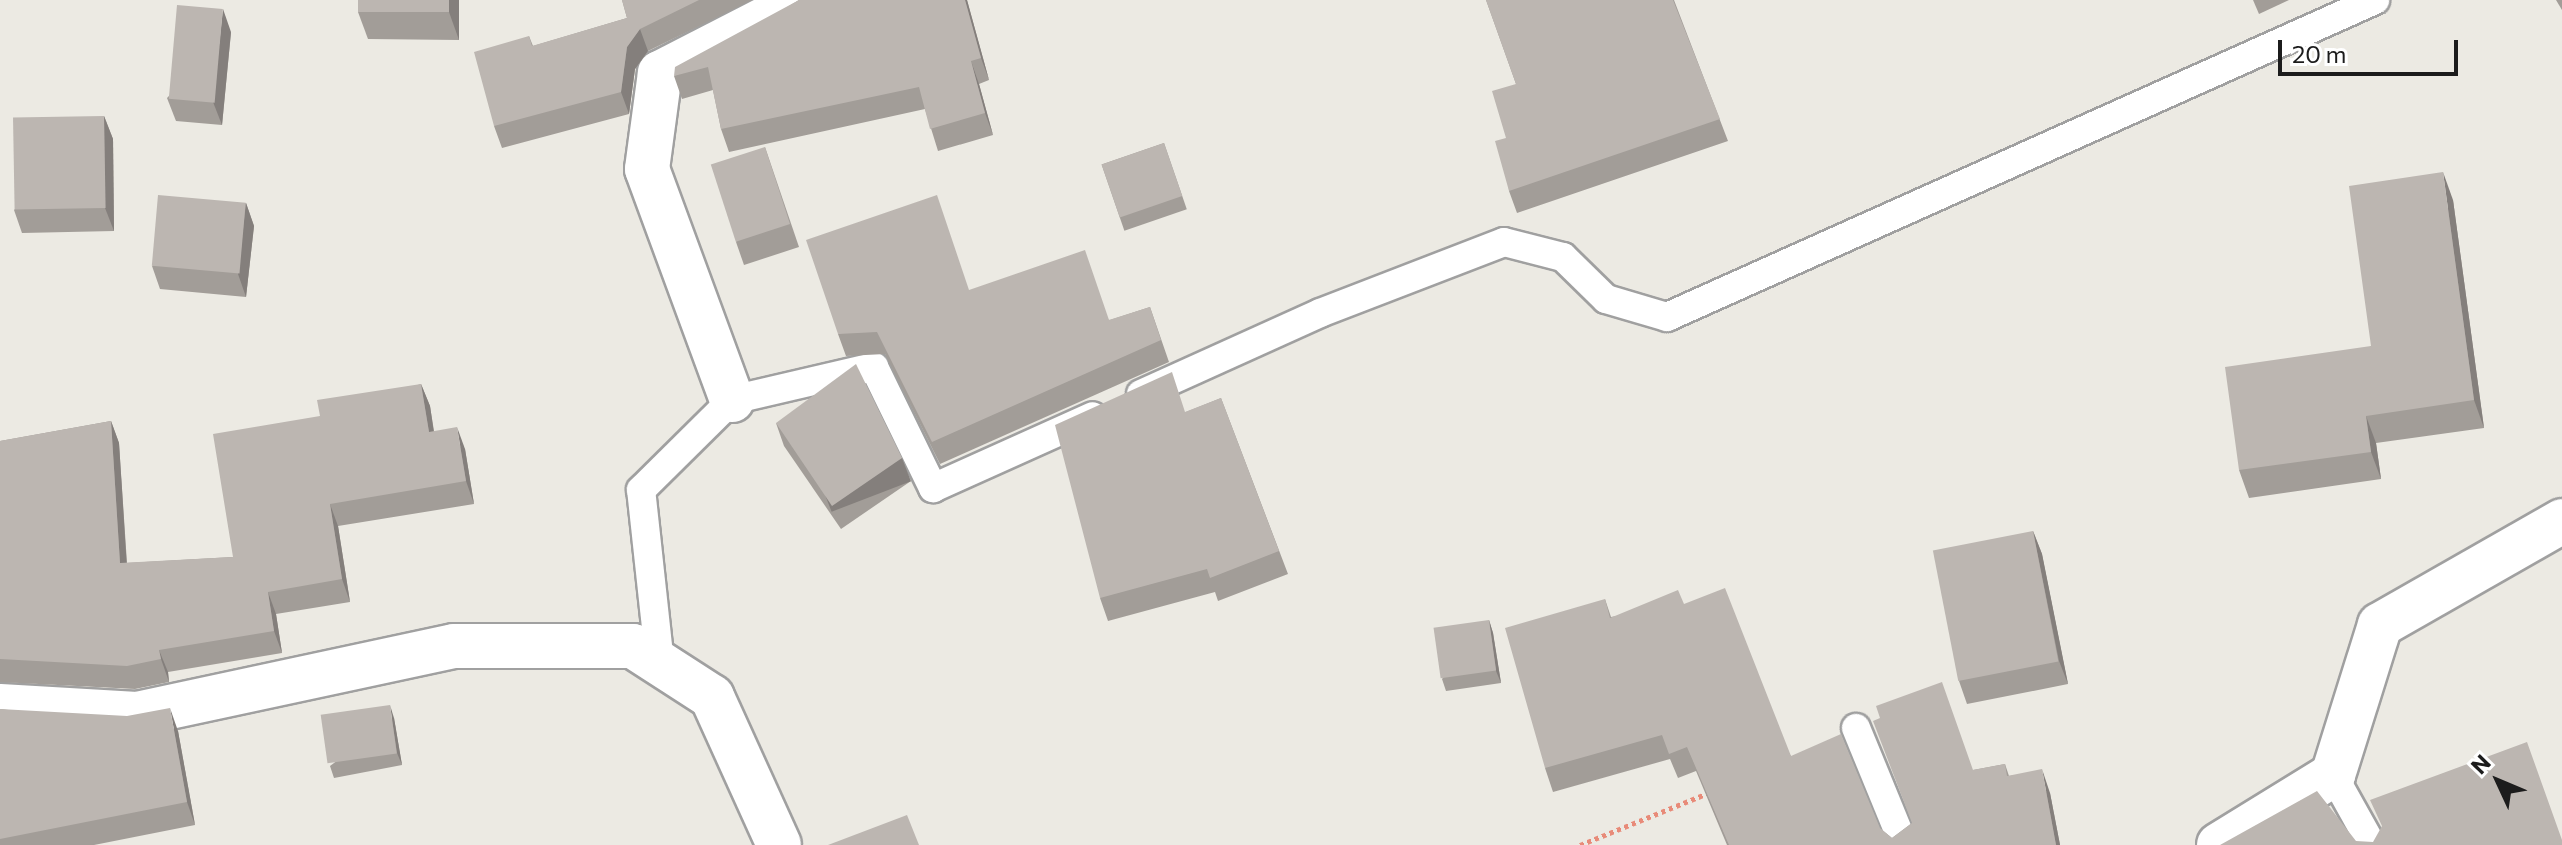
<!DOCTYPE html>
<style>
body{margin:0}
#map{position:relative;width:2562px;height:845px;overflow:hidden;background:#eceae3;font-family:Commissioner,sans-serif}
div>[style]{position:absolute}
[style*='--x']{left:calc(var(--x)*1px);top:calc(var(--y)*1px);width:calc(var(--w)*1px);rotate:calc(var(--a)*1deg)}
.path>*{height:5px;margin-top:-2.5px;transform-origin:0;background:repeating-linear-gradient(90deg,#e88b79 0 4px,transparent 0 8px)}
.roads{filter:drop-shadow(2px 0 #a0a0a0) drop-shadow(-2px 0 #a0a0a0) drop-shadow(0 2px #a0a0a0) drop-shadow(0 -2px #a0a0a0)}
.lane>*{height:28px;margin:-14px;padding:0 14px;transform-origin:14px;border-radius:14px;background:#fff}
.street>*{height:44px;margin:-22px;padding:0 22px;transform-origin:22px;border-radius:22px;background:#fff}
.wall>*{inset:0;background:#a29d98;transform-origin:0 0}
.shaded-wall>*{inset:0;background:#847f7c;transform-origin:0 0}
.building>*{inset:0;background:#bcb6b1;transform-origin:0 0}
span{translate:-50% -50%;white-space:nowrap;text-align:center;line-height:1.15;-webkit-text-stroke:6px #fff;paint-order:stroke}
.north{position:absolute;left:2458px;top:741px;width:80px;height:80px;-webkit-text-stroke:6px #fff;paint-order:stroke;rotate:314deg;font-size:22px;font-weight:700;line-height:32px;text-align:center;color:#1c1c1c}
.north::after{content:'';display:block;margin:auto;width:28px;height:36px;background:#1c1c1c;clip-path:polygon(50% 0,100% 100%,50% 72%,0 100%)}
.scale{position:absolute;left:2278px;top:40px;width:180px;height:36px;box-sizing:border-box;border:4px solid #1c1c1c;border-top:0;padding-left:10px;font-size:24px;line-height:28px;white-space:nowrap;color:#1c1c1c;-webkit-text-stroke:6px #fff;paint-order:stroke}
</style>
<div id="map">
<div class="path">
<i style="--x:1580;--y:845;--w:138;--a:-22.1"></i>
</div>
<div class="roads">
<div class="lane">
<i style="--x:1141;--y:394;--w:196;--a:-24.3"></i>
<i style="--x:1320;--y:313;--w:197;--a:-21.1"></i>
<i style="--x:1504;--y:242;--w:61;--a:14.3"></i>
<i style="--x:1563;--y:257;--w:60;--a:44.3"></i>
<i style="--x:1606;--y:299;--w:64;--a:16.4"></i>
<i style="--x:1667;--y:317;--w:776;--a:-24.12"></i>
<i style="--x:660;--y:664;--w:175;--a:-96.2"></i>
<i style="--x:641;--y:490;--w:128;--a:-44.7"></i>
<i style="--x:732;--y:400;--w:146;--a:-13.1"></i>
<i style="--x:874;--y:367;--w:135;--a:64"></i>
<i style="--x:933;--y:488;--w:175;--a:-24.2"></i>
<i style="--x:1856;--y:728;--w:126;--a:67.7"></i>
<i style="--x:2333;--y:775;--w:80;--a:60.9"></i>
</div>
<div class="street">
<i style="--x:732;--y:400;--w:246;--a:-110.2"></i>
<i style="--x:647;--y:169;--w:97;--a:-82.3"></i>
<i style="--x:660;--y:73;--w:160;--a:-27.2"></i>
<i style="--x:0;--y:706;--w:137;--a:3.3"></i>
<i style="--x:137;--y:714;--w:324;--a:-12.1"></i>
<i style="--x:454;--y:646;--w:179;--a:0"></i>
<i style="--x:633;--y:646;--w:94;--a:32.8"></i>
<i style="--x:712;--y:697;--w:162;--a:65.6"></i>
<i style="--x:2219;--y:845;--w:134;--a:-31.6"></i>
<i style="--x:2333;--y:775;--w:157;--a:-72.6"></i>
<i style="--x:2380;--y:625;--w:210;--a:-29.7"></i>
</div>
</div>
<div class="wall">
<i style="clip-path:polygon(459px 0,459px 40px,368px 39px,358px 12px)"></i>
<i style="clip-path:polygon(622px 0,752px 0,648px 51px,635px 69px,629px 114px,502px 148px,494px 126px,529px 36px,533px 46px,627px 18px)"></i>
<i style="clip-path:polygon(799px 0,967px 0,989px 80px,979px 84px,993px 135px,938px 151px,925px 109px,729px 152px,721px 129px,713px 90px,682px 99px,674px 76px)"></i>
<i style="clip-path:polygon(1486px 0,1674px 0,1728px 141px,1517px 213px,1509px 191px,1506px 138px,1516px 84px)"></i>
<i style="clip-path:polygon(2253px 0,2289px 0,2259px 14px)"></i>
<i style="clip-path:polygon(2556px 0,2562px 0,2562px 10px)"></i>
<i style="clip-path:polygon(231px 32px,222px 125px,176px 121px,167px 98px)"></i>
<i style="clip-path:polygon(104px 116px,113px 139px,114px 231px,22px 233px,14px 210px)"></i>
<i style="left:1164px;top:143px;width:70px;height:66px;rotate:71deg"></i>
<i style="clip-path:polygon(765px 147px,799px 247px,744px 265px,736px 242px)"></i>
<i style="clip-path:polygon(2453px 200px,2484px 428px,2376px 443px,2381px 479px,2249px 498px,2239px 470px,2371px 346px)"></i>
<i style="clip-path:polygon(246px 203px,254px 226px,246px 297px,160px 289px,152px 266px)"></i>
<i style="clip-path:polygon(970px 290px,1110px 320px,1150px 307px,1169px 362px,940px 464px,885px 354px,846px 356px,838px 334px)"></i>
<i style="clip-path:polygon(421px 384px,430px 406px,434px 431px,465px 449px,474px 504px,338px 526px,350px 602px,276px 614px,282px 653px,168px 672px,169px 682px,135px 689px,0 682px,0 441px,111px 421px,119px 443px,127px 563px,233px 557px,320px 416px)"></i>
<i style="clip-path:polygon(1221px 398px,1288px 574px,1218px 601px,1215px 592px,1108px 621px,1100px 598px,1186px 412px)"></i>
<i style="clip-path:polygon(776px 423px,911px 481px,841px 529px,784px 446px)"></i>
<i style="clip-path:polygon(2033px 531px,2042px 554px,2068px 684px,1967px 704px,1959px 681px)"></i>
<i style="clip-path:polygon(1605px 599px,1611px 617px,1684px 604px,1791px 756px,1892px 838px,1912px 823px,1973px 770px,2005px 764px,2009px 776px,2050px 793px,2060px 845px,1727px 845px,1696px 771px,1678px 778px,1670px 759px,1553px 792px,1545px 768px)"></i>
<i style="clip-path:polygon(1489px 620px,1493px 633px,1501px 683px,1446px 691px,1442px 679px)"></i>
<i style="clip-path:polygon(0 709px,178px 731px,195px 825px,94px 845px,0 845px)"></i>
<i style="clip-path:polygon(394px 718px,402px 765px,334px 778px,330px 766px)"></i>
</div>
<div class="shaded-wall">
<i style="clip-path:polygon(449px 0,459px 0,459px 40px,449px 12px)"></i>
<i style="clip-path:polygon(965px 0,967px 0,989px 80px,981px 58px)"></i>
<i style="clip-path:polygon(223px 9px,231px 32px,222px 125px,213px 102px)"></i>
<i style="clip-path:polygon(640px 29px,648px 51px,635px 69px,629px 114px,621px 92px,627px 47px)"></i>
<i style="clip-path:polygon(971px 61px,979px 84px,993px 135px,985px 113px)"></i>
<i style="clip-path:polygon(104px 116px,113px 139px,114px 231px,105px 208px)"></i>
<i style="clip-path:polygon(2443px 172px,2453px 200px,2484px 428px,2474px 400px)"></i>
<i style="clip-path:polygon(246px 203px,254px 226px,246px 297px,238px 274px)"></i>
<i style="clip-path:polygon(421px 384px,430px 406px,437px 454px,429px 432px)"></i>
<i style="clip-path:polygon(2366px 416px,2376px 443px,2381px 479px,2371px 452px)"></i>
<i style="clip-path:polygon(111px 421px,119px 443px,128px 585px,120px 563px)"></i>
<i style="clip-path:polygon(457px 427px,465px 449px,474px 504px,466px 481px)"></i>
<i style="left:902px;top:458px;width:25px;height:85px;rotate:69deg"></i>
<i style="clip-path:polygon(330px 504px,338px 526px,350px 602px,342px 579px)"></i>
<i style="clip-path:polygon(2033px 531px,2042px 554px,2068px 684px,2059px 661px)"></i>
<i style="clip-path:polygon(268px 592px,276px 614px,282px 653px,274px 631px)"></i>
<i style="clip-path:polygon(1489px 620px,1493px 633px,1501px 683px,1496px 671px)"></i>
<i style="clip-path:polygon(159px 650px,168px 672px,169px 682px,161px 659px)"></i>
<i style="clip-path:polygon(390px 705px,394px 718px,402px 765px,397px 753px)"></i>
<i style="clip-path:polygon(170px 708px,178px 731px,195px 825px,187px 802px)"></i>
<i style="clip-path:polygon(2042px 769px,2050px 793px,2060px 845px,2056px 845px)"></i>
</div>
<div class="building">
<i style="left:358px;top:0;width:91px;height:12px"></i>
<i style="clip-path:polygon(622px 0,699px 0,640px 29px,627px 47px,621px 92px,494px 126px,474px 52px,529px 36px,532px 46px,627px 18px)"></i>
<i style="clip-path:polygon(799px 0,965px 0,981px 58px,971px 61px,985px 113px,930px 129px,919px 87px,721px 129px,708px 67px,674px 76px,675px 67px)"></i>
<i style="clip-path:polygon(1486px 0,1673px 0,1720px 119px,1509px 191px,1495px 141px,1506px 138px,1492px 91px,1516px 84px)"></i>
<i style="left:177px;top:5px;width:46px;height:94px;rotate:5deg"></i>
<i style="left:104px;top:116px;width:92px;height:91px;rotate:89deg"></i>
<i style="left:1164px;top:143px;width:56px;height:66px;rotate:71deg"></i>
<i style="left:765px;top:147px;width:81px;height:57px;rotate:72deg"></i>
<i style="clip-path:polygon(2443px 172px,2474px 400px,2366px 416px,2371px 452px,2239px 470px,2225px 367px,2371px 346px,2349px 186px)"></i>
<i style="left:158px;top:195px;width:88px;height:71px;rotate:5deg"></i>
<i style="clip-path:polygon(937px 195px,969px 290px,1085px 250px,1109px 320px,1150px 307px,1161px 340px,932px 442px,877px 332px,838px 334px,806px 240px)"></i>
<i style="clip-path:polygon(856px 364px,902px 458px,832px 506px,776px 423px)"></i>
<i style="clip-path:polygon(1172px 372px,1185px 412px,1221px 398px,1279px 551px,1210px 578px,1207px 569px,1100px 598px,1055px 425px)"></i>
<i style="clip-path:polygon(421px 384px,429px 432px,457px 427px,466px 481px,330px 504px,342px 579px,268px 592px,274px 631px,159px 650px,161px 659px,127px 666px,0 659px,0 441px,111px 421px,120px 563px,233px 557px,213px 434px,320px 416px,317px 400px)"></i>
<i style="left:2033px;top:531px;width:133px;height:102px;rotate:79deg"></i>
<i style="clip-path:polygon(1725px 588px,1791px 756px,1841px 734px,1880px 828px,1892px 838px,1912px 823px,1873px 721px,1880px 718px,1876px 706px,1942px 682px,1973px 770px,2005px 764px,2007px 776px,2042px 769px,2056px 845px,1729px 845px,1687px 747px,1669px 754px,1662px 735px,1545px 768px,1505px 628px,1605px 599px,1610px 618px,1678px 590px,1684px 604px)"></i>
<i style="left:1489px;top:620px;width:51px;height:56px;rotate:82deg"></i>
<i style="left:390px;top:705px;width:49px;height:70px;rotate:82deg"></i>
<i style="clip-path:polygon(170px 708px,187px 802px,0 839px,0 709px,127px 716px)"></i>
<i style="clip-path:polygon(2527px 742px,2562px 840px,2562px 845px,2220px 845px,2317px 791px,2356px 841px,2373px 842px,2382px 826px,2370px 800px)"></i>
<i style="clip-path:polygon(907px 815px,919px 845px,828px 845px)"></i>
</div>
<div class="north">N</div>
<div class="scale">20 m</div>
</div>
